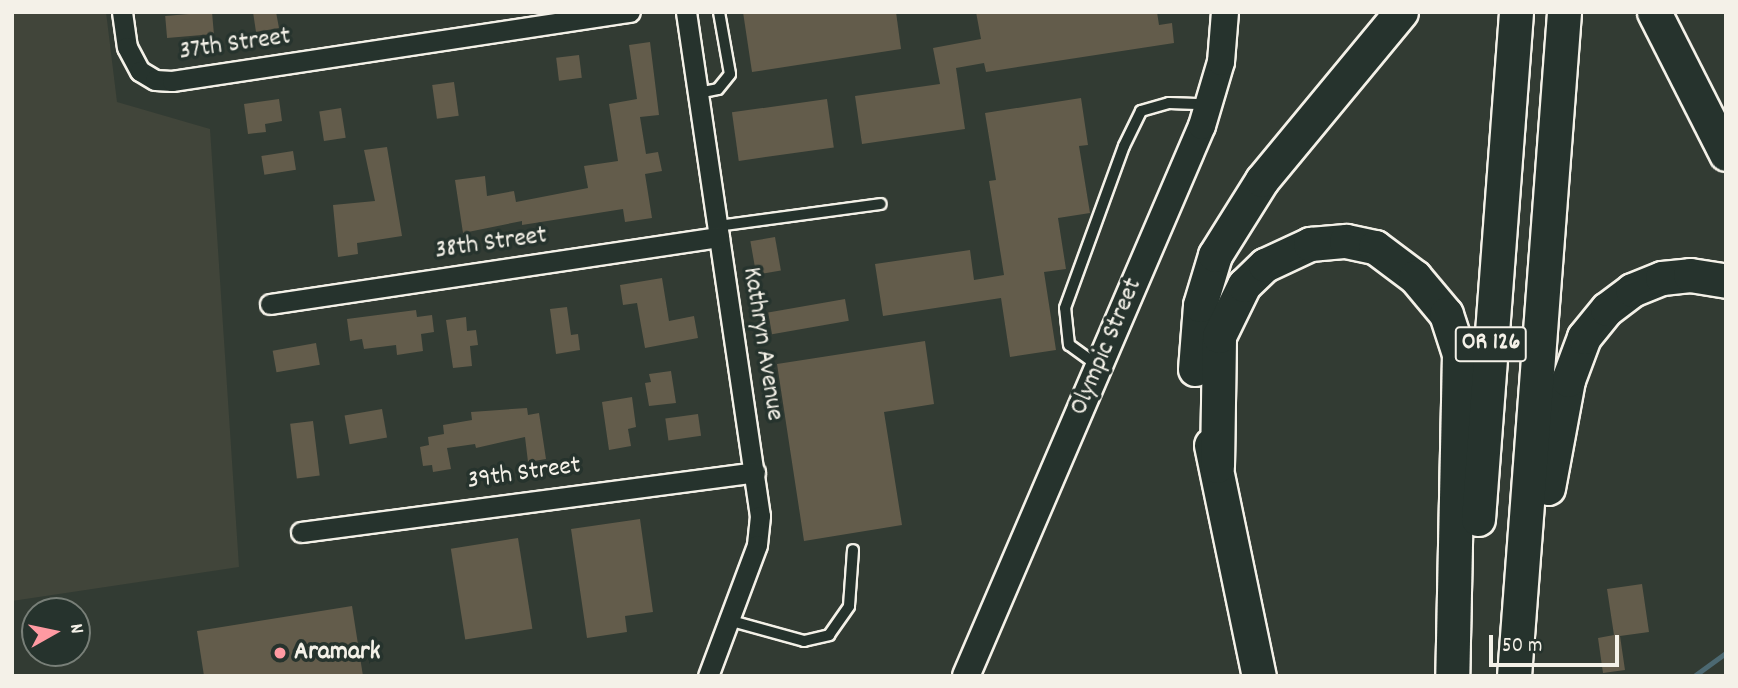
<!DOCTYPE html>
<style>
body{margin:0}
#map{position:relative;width:1738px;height:688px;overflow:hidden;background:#323b33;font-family:Dekko,sans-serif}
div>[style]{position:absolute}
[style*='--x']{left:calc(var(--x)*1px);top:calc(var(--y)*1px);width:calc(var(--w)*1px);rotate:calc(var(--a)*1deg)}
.built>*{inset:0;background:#41453a}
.stream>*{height:5px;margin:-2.5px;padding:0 2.5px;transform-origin:2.5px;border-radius:2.5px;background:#4c6972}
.building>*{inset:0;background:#635c4b;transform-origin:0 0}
.roads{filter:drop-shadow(2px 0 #f4f1e8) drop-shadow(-2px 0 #f4f1e8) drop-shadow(0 2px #f4f1e8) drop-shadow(0 -2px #f4f1e8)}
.service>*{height:10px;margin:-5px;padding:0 5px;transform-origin:5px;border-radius:5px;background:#26332d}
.minor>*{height:19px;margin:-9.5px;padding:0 9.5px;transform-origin:9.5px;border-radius:9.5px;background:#26332d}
.secondary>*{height:26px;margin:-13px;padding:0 13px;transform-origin:13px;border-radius:13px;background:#26332d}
.motorway>*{height:33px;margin:-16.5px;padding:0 16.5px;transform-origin:16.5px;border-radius:16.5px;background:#26332d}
.dots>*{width:19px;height:19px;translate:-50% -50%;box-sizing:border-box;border:4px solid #26332d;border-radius:50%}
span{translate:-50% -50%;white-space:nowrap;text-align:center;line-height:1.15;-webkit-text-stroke:7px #26332d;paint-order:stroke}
.shield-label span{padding:2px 5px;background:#26332d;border:2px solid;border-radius:5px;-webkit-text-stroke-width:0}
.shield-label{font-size:24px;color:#f4f1e8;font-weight:700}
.street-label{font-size:26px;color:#f4f1e8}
.poi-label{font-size:26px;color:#f4f1e8;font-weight:700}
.left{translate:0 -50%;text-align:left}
.frame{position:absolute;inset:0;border:14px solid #f4f1e8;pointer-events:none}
.north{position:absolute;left:21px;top:597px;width:70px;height:70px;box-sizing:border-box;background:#26332d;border:2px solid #787f78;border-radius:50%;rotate:81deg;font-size:19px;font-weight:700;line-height:28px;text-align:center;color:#f4f1e8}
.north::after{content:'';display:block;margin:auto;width:24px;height:32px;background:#ff9aa2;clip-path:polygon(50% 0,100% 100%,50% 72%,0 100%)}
.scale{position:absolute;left:1489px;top:635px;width:130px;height:32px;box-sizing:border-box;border:4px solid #f4f1e8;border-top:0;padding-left:9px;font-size:21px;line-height:24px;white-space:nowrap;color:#f4f1e8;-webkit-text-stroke:5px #26332d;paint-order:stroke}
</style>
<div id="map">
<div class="built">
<i style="clip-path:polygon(12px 12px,106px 12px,117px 102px,210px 129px,239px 567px,12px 601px)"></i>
</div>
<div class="stream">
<i style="--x:1694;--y:676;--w:39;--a:-36"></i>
</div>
<div class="building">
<i style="left:212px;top:12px;width:22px;height:47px;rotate:85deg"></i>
<i style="clip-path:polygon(253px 12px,276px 12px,279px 28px,256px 32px)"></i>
<i style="clip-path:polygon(743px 12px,896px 12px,901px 49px,752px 72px)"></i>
<i style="clip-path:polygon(976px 12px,1157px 12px,1159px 25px,1172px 23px,1174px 43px,986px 72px,984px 63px,956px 68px,965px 129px,862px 144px,855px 96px,940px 84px,933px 48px,981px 39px)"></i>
<i style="clip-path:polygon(650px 42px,659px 115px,640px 117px,646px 154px,658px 152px,662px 171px,645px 174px,652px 218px,625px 222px,623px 209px,522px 225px,522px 221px,463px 233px,455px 180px,485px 176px,487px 196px,514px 191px,516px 202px,588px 188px,584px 166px,618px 161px,609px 104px,637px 99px,629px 45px)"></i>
<i style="left:579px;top:55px;width:23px;height:23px;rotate:83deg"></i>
<i style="left:454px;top:82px;width:34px;height:22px;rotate:82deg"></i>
<i style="clip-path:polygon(1081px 98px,1088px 145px,1079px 146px,1090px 213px,1058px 218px,1066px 269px,1044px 272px,1056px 350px,1010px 357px,1001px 298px,883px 316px,875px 264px,970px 250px,974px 280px,1004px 275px,989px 181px,996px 180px,985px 113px)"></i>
<i style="clip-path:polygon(279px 99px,282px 121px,265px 124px,266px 132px,248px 134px,244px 104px)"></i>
<i style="left:827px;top:99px;width:49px;height:96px;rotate:82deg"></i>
<i style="left:341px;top:108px;width:30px;height:22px;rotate:81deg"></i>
<i style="clip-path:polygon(387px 147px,402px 236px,357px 243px,358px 254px,338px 257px,333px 205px,375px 201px,364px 150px)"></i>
<i style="left:293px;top:151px;width:19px;height:32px;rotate:81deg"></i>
<i style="left:775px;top:237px;width:34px;height:25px;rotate:80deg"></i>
<i style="clip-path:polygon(662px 278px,669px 321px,694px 316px,698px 338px,645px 348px,637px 303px,623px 305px,620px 285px)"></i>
<i style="left:845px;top:299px;width:22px;height:78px;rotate:80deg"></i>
<i style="clip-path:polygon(567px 307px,571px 335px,578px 334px,580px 350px,556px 354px,550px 309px)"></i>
<i style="clip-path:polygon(416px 310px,417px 317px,432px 315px,434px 332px,421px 334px,423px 351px,397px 355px,396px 345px,364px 349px,362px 339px,350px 341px,347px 319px)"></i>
<i style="clip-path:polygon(466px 317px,467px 331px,476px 330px,478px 345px,470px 346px,472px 366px,453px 368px,446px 320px)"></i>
<i style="clip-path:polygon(925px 341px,934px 404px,884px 412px,902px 525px,804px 541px,777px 364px)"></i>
<i style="left:316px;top:343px;width:22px;height:44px;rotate:80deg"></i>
<i style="clip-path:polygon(671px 371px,676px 403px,649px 406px,645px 383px,651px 382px,649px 374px)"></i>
<i style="clip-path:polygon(632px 397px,636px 427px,628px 429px,631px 446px,609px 450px,602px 402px)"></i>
<i style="clip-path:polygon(527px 408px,528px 415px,539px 413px,546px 459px,528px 462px,525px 437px,476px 448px,475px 444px,447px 448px,451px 469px,433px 472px,432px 465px,423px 466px,420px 447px,429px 445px,428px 437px,444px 434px,443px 425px,472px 420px,471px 412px)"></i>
<i style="left:382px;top:409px;width:29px;height:38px;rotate:80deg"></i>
<i style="left:698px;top:414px;width:22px;height:33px;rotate:82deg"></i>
<i style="left:313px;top:421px;width:55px;height:23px;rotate:83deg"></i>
<i style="clip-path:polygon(640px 519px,653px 612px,625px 616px,627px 632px,587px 638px,571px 529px)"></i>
<i style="left:518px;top:538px;width:92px;height:68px;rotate:81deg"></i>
<i style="clip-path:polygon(1642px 584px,1649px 632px,1620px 636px,1625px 670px,1603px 673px,1598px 638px,1614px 635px,1607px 589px)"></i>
<i style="clip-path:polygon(352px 606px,363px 676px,204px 676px,197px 631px)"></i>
</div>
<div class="roads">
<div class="service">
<i style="--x:698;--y:93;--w:20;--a:-11"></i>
<i style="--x:718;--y:89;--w:19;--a:-51"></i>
<i style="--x:730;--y:74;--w:63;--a:-100.1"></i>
<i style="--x:718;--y:226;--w:164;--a:-7.7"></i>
<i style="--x:1097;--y:365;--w:34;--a:-144"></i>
<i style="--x:1069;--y:345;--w:37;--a:-96"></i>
<i style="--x:1065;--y:308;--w:172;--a:-70"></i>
<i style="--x:1124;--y:146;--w:39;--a:-64"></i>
<i style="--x:1141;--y:111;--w:29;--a:-16"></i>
<i style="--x:1169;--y:103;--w:37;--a:2"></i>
<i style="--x:728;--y:620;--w:79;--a:15.4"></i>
<i style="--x:804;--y:641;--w:26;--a:-13"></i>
<i style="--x:829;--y:635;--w:35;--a:-55"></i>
<i style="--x:849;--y:606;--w:56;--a:-85.9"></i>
</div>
<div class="minor">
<i style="--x:122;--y:12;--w:35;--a:82"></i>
<i style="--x:127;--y:47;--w:27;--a:62"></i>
<i style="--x:140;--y:71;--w:17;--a:31"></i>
<i style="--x:155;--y:80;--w:17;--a:3"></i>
<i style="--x:172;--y:81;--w:463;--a:-8.6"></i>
<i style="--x:686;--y:12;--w:509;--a:81.65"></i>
<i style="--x:760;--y:516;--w:29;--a:96"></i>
<i style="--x:757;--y:545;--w:140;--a:110.5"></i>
<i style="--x:270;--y:304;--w:454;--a:-8.5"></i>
<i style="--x:301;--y:532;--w:458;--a:-7.5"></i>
</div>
<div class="secondary">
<i style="--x:966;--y:676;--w:598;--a:-66.78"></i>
<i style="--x:1202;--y:126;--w:67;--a:-73.5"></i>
<i style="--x:1221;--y:62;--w:50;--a:-85.4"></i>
</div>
<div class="motorway">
<i style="--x:1654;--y:12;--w:159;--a:63.1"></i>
<i style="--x:1195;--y:369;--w:64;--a:-85.5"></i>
<i style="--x:1200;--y:305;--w:52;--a:-73.3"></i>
<i style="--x:1215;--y:255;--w:89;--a:-57.9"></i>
<i style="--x:1262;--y:180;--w:218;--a:-50.4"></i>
<i style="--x:1211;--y:445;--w:236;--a:78.3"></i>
<i style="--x:1217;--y:466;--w:130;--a:-89.1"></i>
<i style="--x:1219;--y:336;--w:57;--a:-63.9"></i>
<i style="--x:1244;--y:285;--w:29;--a:-44"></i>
<i style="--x:1265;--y:265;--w:50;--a:-25"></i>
<i style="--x:1310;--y:244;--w:36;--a:-5"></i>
<i style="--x:1346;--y:241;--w:30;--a:12"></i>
<i style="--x:1375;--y:247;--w:50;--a:36.9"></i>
<i style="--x:1415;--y:277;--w:48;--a:50"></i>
<i style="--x:1446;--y:314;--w:42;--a:72"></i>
<i style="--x:1459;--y:354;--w:322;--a:91.2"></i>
<i style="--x:1548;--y:488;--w:110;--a:-79.5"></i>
<i style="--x:1568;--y:380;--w:46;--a:-69.6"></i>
<i style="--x:1584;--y:337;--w:36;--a:-51"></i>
<i style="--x:1607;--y:309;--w:31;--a:-37"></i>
<i style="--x:1632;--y:290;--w:32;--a:-22"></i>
<i style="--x:1662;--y:278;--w:28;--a:-6"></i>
<i style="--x:1690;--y:275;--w:36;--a:9"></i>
<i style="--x:1478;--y:519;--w:508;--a:-85.71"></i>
<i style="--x:1514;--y:676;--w:666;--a:-85.69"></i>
</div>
</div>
<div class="dots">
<i style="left:280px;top:653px;background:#ff9aa2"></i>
</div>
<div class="shield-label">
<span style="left:1491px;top:344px">OR 126</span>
</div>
<div class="street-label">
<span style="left:235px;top:45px;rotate:-8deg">37th Street</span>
<span style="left:491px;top:244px;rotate:-8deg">38th Street</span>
<span style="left:762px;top:344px;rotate:81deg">Kathryn Avenue</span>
<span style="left:1107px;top:347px;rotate:-67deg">Olympic Street</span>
<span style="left:524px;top:474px;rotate:-8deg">39th Street</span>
</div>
<div class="poi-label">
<span class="left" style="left:294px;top:653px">Aramark</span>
</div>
<div class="frame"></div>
<div class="north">N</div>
<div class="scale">50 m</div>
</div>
